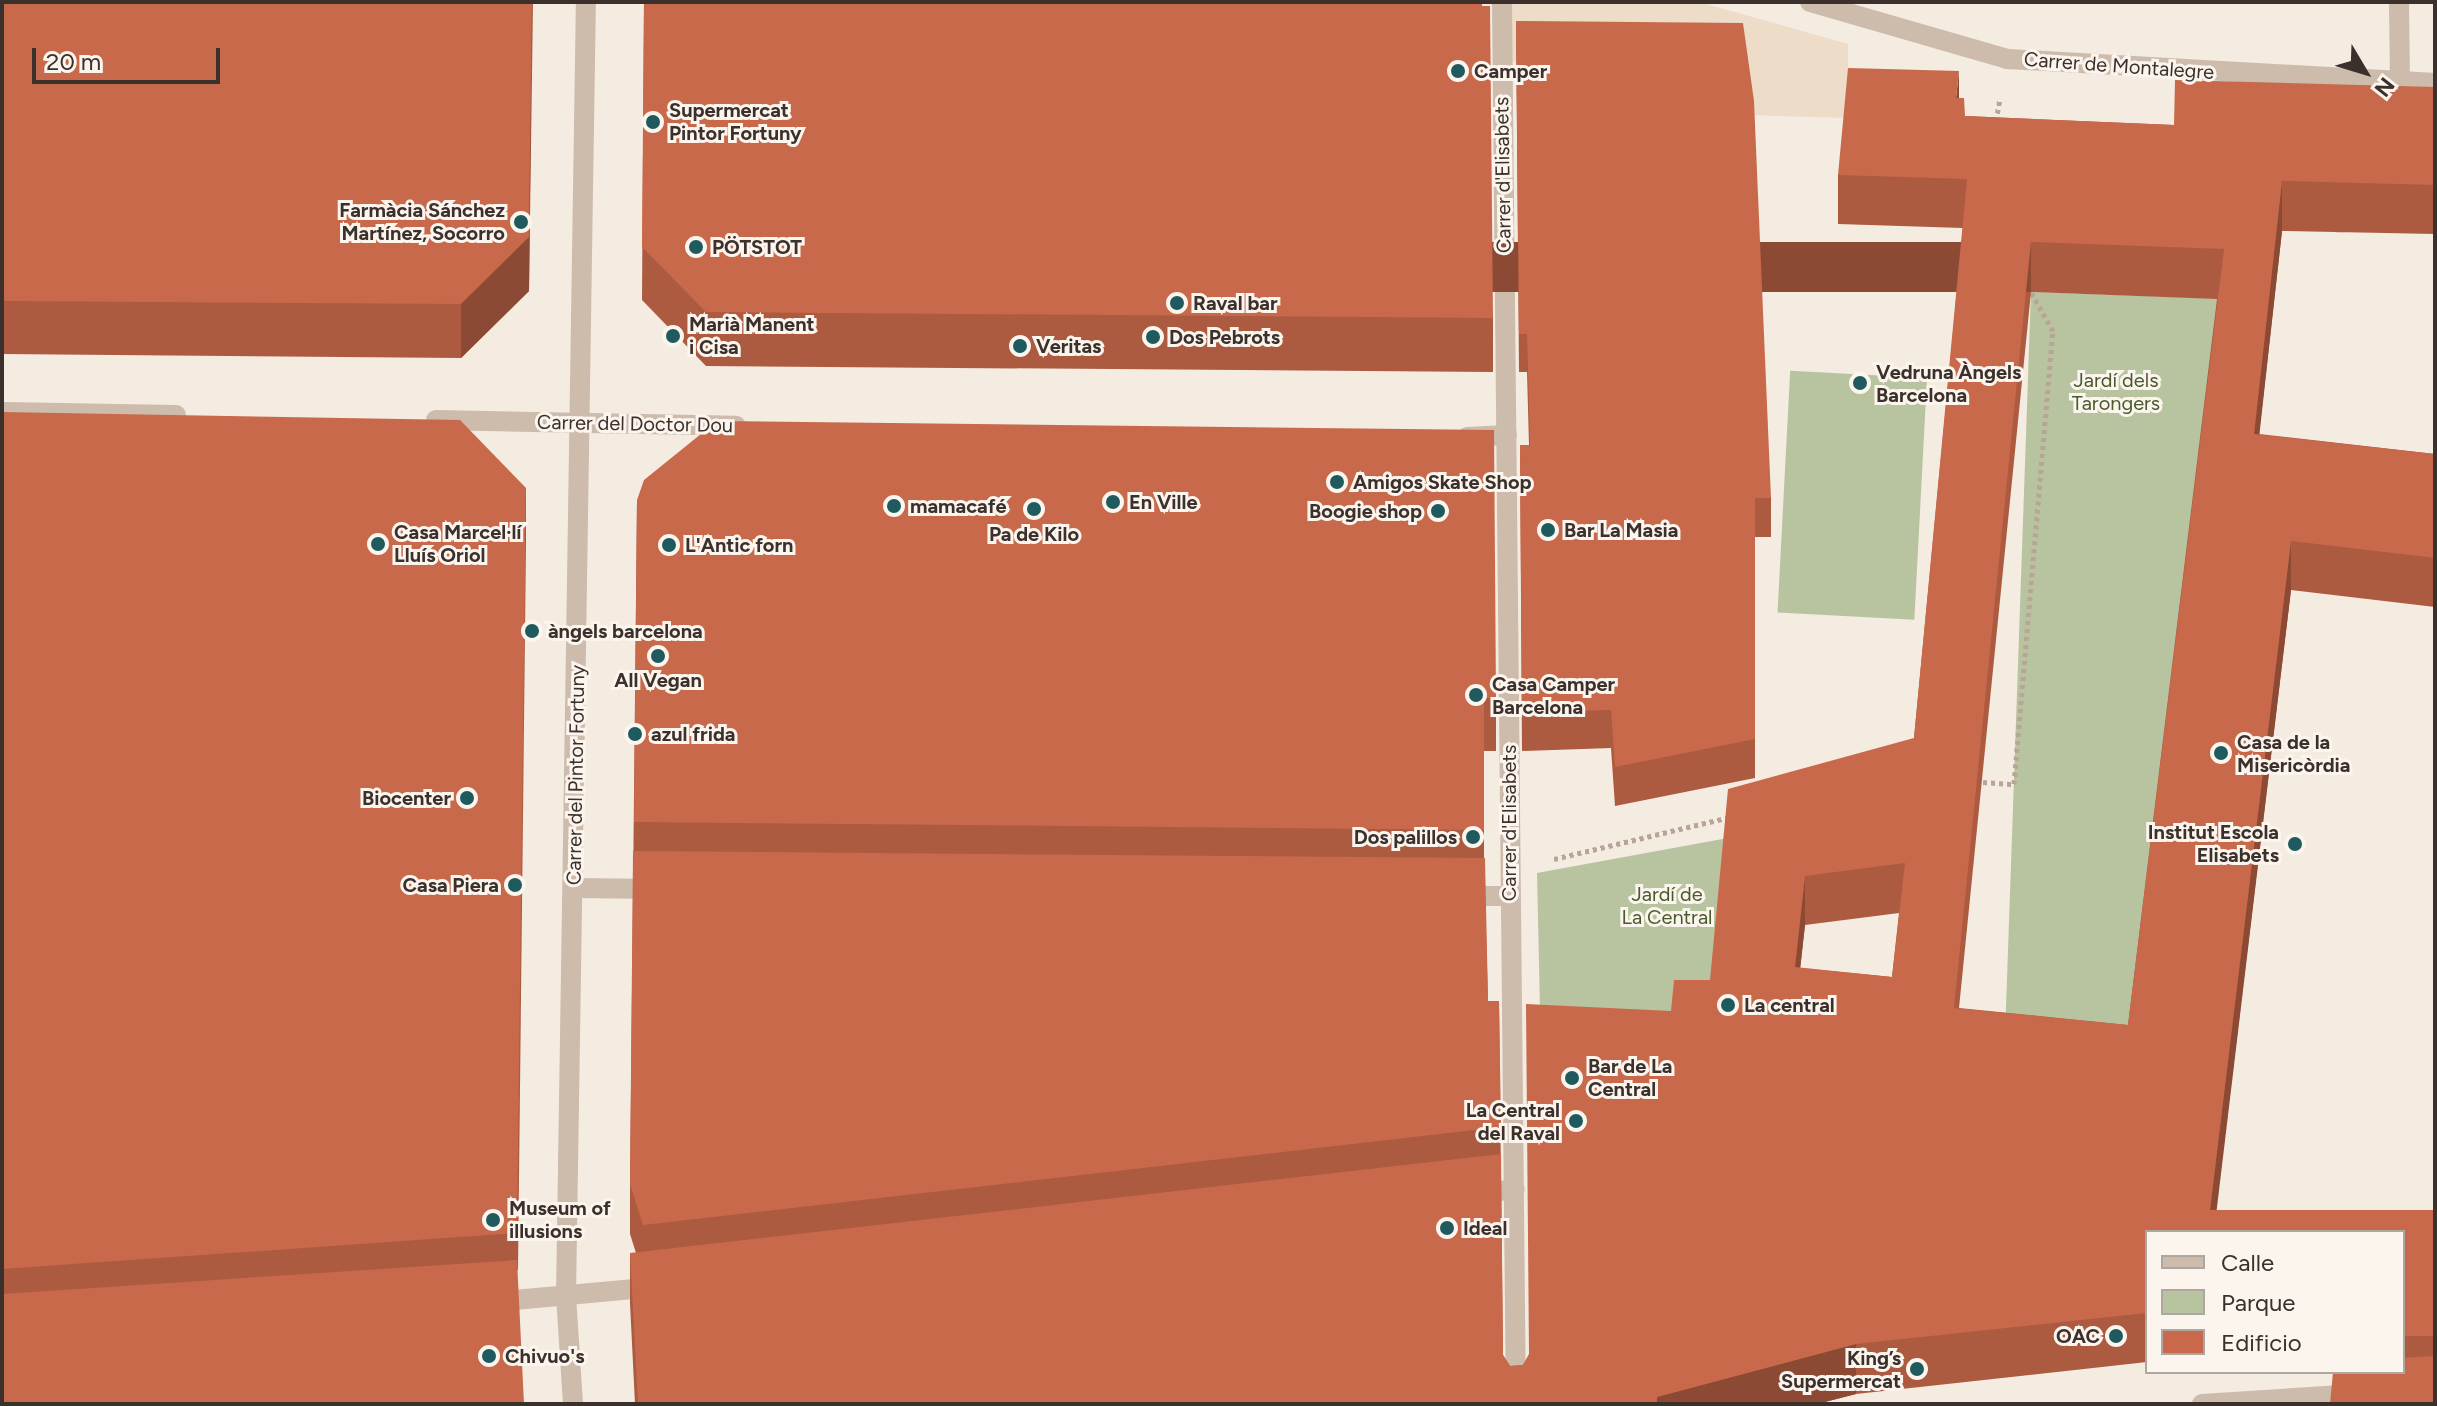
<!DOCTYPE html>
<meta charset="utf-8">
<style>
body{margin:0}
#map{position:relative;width:2437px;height:1406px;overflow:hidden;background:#f4ebe1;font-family:Figtree,sans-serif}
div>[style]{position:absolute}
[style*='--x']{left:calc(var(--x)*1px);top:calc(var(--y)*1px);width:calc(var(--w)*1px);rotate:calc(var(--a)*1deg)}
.green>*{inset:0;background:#b8c4a0;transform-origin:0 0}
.plaza>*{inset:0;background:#ecdcc8}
.path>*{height:5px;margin-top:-2.5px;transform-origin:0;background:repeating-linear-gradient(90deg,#b9a596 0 4px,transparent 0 8px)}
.lane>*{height:20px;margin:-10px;padding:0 10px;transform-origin:10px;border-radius:10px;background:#cdbbac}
.street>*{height:20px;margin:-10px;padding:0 10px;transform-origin:10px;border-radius:10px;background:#cdbbac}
.wall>*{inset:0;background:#ac5a40}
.shaded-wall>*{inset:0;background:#8c4a34;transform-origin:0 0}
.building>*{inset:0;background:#c8694b}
.dots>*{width:22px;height:22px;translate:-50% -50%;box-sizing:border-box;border:4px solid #fbf5ee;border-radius:50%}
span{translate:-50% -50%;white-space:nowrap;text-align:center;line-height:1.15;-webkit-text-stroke:6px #fbf5ee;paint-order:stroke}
.street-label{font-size:20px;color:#3b302b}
.poi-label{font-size:20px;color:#3b302b;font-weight:700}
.left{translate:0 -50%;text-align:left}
.right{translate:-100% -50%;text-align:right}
.park-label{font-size:20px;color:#4a5a2e}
.frame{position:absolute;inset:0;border:4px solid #3b302b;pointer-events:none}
.legend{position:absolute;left:2145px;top:1230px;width:260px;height:144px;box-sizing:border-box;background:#fbf5ee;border:2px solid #aea6a0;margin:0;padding:10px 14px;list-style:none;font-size:24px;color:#3b302b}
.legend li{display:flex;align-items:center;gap:16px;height:40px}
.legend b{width:40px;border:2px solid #aea6a0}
.north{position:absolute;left:2325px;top:32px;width:80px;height:80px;-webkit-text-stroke:6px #fbf5ee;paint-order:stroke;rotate:128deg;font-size:22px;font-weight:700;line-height:32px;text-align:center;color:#3b302b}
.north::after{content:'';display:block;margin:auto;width:28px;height:36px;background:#3b302b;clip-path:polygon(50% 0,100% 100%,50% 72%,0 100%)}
.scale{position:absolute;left:32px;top:48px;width:188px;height:36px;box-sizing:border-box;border:4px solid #3b302b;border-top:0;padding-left:10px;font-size:24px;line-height:28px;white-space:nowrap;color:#3b302b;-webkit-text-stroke:6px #fbf5ee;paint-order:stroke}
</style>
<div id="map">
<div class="green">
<i style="left:2031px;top:292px;width:193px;height:769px;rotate:2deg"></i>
<i style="left:1927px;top:378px;width:242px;height:137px;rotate:93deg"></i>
<i style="clip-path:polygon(1728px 838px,1710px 1030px,1541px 1054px,1537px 873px)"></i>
</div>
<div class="plaza">
<i style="clip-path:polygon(1502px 2px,1699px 2px,1848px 44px,1848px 118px,1749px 115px,1502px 59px)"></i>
</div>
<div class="path">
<i style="--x:1996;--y:121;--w:22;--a:-80"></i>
<i style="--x:1983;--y:782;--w:31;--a:4"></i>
<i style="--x:2014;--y:784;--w:455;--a:-85.1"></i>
<i style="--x:2053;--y:331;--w:45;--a:-119.4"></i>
<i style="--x:1554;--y:859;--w:181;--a:-13.4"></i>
</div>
<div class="lane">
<i style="--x:2399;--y:2;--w:82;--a:89.3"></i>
<i style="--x:574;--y:888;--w:84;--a:0.7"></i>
<i style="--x:1458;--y:896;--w:51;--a:0"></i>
</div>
<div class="street">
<i style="--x:1502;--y:2;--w:1402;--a:89.43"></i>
<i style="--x:1810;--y:2;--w:206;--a:16.1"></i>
<i style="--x:2008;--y:59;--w:428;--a:3.2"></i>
<i style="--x:2;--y:412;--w:174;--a:1"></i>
<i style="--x:436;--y:420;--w:300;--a:1.1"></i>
<i style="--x:1467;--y:437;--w:40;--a:-2.9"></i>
<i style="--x:1475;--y:1194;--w:40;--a:-7.1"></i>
<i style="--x:493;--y:1302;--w:164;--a:-5.3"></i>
<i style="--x:573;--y:1404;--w:107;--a:-93.7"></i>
<i style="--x:566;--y:1297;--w:1295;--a:-89.12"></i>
<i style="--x:2202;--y:1404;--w:155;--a:-3.7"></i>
</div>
<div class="wall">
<i style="clip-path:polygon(2px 2px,533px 2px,529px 291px,461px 358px,2px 354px)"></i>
<i style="clip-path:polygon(644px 2px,1493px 318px,1493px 372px,706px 366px,642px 300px)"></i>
<i style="clip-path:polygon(1516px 21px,1771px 498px,1771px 537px,1755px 537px,1755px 778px,1615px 806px,1611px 748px,1522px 751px,1520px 445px,1529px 445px,1527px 372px,1519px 372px)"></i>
<i style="clip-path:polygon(evenodd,2435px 87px,2435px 234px,2282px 231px,2259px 434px,2435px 454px,2435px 607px,2291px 590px,2216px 1210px,2435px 1210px,2435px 1404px,2333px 1373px,2318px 1372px,2403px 1372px,2403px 1232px,2147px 1232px,2147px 1362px,1856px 1394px,1817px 1404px,635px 1404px,630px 1303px,630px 1253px,636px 1253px,630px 1234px,630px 1184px,637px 500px,1496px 698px,1496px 751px,1484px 751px,1484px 858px,1488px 1001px,1499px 1001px,1503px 1355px,1510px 1366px,1523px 1365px,1529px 1355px,1671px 1011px,1710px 980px,1914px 738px,1963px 228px,1838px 224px,1838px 175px,1959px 98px,1965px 116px,2174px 125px,2435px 87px,2031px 292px,2217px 299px,2128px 1025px,1959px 1008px,2031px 292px,2435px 87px,1899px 913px,1892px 977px,1800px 968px,1805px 925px,1899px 913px)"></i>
<i style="clip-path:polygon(2px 412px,526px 542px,518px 1270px,2px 1404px)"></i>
</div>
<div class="shaded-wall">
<i style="clip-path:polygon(532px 2px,529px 291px,461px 358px,461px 304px)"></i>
<i style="clip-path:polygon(1959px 71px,1959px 120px,1956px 98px)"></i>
<i style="clip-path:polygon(2282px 181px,2282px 231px,2254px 483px,2254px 434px)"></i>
<i style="left:2031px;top:242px;width:50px;height:770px;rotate:90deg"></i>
<i style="left:526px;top:488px;width:54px;height:745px;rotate:90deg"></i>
<i style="clip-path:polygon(2291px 541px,2291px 590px,2214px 1232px,2210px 1210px)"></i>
<i style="clip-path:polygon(1805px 876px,1805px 925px,1795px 1016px,1795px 967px)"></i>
<i style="clip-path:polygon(1856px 1344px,1856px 1394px,1817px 1404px,1657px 1404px,1657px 1397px)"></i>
</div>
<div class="building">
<i style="clip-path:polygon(2px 2px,532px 2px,529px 237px,461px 304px,2px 301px)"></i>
<i style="clip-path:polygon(644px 2px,1482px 2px,1482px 6px,1490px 6px,1493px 318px,706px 312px,642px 247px)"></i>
<i style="clip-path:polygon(1516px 21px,1743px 23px,1754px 101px,1771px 498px,1755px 498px,1755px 739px,1615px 767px,1611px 710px,1522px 712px,1520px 445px,1530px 445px,1527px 334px,1519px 334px)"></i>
<i style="clip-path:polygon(evenodd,1848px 68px,1959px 71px,1956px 98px,1964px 98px,1965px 116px,2174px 125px,2175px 80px,2435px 87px,2435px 185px,2282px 181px,2254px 434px,2435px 454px,2435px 558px,2291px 541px,2210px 1210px,2435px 1210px,2435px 1336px,2403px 1336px,2403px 1232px,2147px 1232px,2147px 1313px,1856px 1344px,1657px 1397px,1657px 1404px,638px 1404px,630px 1253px,1501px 1154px,1503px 1355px,1510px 1366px,1523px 1365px,1529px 1354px,1526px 1004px,1671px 1011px,1674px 980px,1710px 980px,1728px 789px,1914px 738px,1967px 179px,1838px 175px,1848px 68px,2031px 242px,2224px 249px,2128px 1025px,1954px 1008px,2031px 242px,1848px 68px,1905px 863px,1892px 977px,1795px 967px,1805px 876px,1905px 863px)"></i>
<i style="clip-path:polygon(2px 412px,460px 420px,526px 488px,517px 1233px,2px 1269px)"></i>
<i style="clip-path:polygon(717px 421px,1494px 430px,1496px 698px,1484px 698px,1484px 830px,634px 822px,637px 500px,644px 480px)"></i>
<i style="clip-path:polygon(633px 851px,1485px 858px,1488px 1001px,1499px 1001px,1501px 1127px,643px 1225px,630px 1184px)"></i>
<i style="clip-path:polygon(517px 1260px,524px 1404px,2px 1404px,2px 1294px)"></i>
<i style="clip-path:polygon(2435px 1356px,2435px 1404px,2330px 1404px,2333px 1372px,2403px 1372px,2403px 1358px)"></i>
</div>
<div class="dots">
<i style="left:1458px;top:71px;background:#1f5a5e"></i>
<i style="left:653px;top:122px;background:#1f5a5e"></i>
<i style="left:521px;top:222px;background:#1f5a5e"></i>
<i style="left:696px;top:247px;background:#1f5a5e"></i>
<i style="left:1177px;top:303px;background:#1f5a5e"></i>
<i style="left:673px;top:336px;background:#1f5a5e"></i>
<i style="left:1153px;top:337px;background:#1f5a5e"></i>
<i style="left:1020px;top:346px;background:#1f5a5e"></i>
<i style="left:1860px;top:383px;background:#1f5a5e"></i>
<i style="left:1337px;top:482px;background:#1f5a5e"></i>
<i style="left:1113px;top:502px;background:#1f5a5e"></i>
<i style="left:894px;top:506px;background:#1f5a5e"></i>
<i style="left:1034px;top:509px;background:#1f5a5e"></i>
<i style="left:1438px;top:511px;background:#1f5a5e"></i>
<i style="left:1548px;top:530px;background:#1f5a5e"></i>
<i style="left:378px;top:544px;background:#1f5a5e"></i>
<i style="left:669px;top:545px;background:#1f5a5e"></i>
<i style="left:532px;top:631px;background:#1f5a5e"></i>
<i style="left:658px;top:656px;background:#1f5a5e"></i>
<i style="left:1476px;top:695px;background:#1f5a5e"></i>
<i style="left:635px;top:734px;background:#1f5a5e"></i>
<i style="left:2221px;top:753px;background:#1f5a5e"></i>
<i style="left:467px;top:798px;background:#1f5a5e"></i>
<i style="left:1473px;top:837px;background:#1f5a5e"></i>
<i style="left:2295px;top:844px;background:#1f5a5e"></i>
<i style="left:515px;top:885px;background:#1f5a5e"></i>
<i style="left:1728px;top:1005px;background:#1f5a5e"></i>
<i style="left:1572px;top:1078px;background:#1f5a5e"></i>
<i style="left:1576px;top:1121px;background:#1f5a5e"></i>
<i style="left:493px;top:1220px;background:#1f5a5e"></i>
<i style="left:1447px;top:1228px;background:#1f5a5e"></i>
<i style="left:2116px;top:1336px;background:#1f5a5e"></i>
<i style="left:489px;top:1356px;background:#1f5a5e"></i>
<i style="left:1917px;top:1369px;background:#1f5a5e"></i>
</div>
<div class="street-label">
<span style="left:2119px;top:66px;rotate:4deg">Carrer de Montalegre</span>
<span style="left:1503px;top:175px;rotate:-91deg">Carrer d'Elisabets</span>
<span style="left:635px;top:424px;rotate:1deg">Carrer del Doctor Dou</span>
<span style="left:576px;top:775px;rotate:-89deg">Carrer del Pintor Fortuny</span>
<span style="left:1509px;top:823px;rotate:-90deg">Carrer d'Elisabets</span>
</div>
<div class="poi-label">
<span class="left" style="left:1474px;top:71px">Camper</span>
<span class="left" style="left:669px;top:122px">Supermercat<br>Pintor Fortuny</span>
<span class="right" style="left:505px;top:222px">Farmàcia Sánchez<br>Martínez, Socorro</span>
<span class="left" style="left:712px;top:247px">PÖTSTOT</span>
<span class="left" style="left:1193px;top:303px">Raval bar</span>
<span class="left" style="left:689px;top:336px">Marià Manent<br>i Cisa</span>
<span class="left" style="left:1169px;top:337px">Dos Pebrots</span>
<span class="left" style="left:1036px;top:346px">Veritas</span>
<span class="left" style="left:1876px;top:384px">Vedruna Àngels<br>Barcelona</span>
<span class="left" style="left:1353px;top:482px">Amigos Skate Shop</span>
<span class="left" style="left:1129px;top:502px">En Ville</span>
<span class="left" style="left:910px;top:506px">mamacafé</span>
<span class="right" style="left:1422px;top:511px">Boogie shop</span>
<span class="left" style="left:1564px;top:530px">Bar La Masia</span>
<span class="left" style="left:394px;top:544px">Casa Marcel·lí<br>Lluís Oriol</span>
<span style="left:1034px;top:534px">Pa de Kilo</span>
<span class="left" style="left:685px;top:545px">L'Antic forn</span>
<span class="left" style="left:548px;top:631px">àngels barcelona</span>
<span style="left:658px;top:680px">All Vegan</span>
<span class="left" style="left:1492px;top:696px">Casa Camper<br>Barcelona</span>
<span class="left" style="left:651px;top:734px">azul frida</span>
<span class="left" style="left:2237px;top:754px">Casa de la<br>Misericòrdia</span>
<span class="right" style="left:451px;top:798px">Biocenter</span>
<span class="right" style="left:2279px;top:844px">Institut Escola<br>Elisabets</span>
<span class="right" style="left:1457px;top:837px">Dos palillos</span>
<span class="right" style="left:499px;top:885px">Casa Piera</span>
<span class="left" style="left:1744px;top:1005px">La central</span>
<span class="left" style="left:1588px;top:1078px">Bar de La<br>Central</span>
<span class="right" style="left:1560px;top:1122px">La Central<br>del Raval</span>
<span class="left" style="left:509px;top:1220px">Museum of<br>illusions</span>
<span class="left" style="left:1463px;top:1228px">Ideal</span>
<span class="right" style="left:2100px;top:1336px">OAC</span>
<span class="left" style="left:505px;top:1356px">Chivuo's</span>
<span class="right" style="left:1901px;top:1370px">King’s<br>Supermercat</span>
</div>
<div class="park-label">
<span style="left:2116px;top:392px">Jardí dels<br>Tarongers</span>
<span style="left:1667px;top:906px">Jardí de<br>La Central</span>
</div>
<div class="frame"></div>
<ul class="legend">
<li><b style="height:10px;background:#cdbbac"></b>Calle</li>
<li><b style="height:22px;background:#b8c4a0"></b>Parque</li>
<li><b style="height:22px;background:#c8694b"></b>Edificio</li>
</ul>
<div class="north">N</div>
<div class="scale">20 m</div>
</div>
